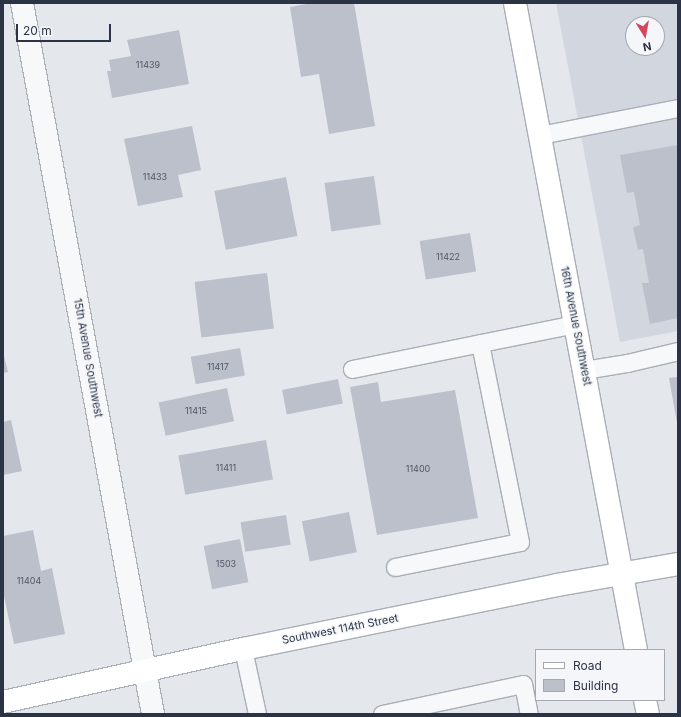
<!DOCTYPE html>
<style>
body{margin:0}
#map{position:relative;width:681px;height:717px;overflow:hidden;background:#e4e7ec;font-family:Inter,sans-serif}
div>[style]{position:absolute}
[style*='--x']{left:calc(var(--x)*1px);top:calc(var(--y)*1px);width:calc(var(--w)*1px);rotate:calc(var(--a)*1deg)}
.built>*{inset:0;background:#d2d6de}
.building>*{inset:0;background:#bbc0ca;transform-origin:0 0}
.roads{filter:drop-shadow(1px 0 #a9aeb7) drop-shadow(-1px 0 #a9aeb7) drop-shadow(0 1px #a9aeb7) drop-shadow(0 -1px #a9aeb7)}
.lane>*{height:17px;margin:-8.5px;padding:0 8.5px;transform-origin:8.5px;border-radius:8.5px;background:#f7f8fa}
.street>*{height:22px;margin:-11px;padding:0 11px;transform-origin:11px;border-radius:11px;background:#f7f8fa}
.secondary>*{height:22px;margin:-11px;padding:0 11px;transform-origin:11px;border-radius:11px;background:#fff}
span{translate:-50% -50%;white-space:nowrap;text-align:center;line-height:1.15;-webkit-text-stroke:3px #f4f6f9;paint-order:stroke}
.number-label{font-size:9px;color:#4f5766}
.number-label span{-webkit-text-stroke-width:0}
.street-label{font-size:11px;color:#2b3445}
.frame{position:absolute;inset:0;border:4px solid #2b3445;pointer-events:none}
.legend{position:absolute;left:535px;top:649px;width:130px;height:52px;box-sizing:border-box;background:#f4f6f9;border:1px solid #a4a8b1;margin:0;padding:5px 7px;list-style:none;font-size:12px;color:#2b3445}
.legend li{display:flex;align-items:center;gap:8px;height:20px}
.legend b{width:20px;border:1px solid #a4a8b1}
.north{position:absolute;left:625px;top:16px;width:40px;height:40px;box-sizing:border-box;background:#f4f6f9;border:1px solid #a4a8b1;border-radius:50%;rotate:169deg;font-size:11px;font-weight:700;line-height:16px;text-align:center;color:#2b3445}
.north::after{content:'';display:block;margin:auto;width:14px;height:18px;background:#d1495b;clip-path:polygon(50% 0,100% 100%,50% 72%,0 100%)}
.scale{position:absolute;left:16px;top:24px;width:95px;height:18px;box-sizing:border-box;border:2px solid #2b3445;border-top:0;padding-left:5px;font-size:12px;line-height:14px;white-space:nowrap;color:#2b3445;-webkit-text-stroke:3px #f4f6f9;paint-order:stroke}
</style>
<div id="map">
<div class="built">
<i style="clip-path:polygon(evenodd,556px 3px,678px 3px,678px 331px,620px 342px,556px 3px,633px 24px,657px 24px,657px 48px,633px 48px,633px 24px)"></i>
</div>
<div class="building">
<i style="clip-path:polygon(312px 3px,354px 3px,375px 126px,329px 134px,319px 74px,301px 77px,290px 7px)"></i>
<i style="clip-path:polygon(179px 30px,189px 84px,112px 98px,107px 71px,111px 71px,109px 60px,131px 56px,127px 40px)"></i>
<i style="clip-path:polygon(192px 126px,201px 170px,178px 175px,183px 197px,138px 206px,124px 139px)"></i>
<i style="clip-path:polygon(678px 145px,678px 318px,650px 324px,642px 283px,649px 283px,643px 249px,638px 250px,633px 227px,640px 225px,634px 192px,627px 193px,620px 155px)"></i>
<i style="left:374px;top:176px;width:49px;height:50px;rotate:82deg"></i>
<i style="left:286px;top:177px;width:60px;height:73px;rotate:79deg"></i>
<i style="left:470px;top:233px;width:39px;height:51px;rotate:81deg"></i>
<i style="left:267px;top:273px;width:56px;height:73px;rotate:83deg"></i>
<i style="left:240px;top:348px;width:28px;height:50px;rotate:80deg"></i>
<i style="clip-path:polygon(3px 352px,8px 372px,3px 373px)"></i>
<i style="clip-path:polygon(678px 377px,678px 423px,677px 423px,669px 378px)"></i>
<i style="left:338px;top:379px;width:25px;height:57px;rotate:79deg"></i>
<i style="clip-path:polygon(378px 382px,381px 402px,455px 390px,478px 518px,377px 535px,350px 387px)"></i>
<i style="left:227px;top:388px;width:34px;height:70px;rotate:78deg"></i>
<i style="clip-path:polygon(11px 420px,22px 471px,3px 475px,3px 422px)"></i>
<i style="left:266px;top:440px;width:40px;height:89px;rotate:80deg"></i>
<i style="left:349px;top:512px;width:41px;height:48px;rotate:79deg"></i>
<i style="left:286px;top:515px;width:30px;height:46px;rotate:81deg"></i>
<i style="clip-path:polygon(33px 530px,41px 571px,52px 568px,65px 634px,14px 644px,3px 591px,3px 536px)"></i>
<i style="left:240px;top:539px;width:44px;height:37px;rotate:79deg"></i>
</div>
<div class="roads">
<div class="lane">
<i style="--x:540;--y:135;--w:141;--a:-11.1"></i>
<i style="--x:352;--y:369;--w:227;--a:-11.4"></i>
<i style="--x:584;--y:370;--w:44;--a:-9.2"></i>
<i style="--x:627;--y:363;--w:52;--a:-13.2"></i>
<i style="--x:395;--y:567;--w:127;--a:-11.3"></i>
<i style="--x:520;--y:542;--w:203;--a:-101.4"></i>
<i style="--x:243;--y:649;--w:66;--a:77.8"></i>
<i style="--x:382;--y:714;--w:144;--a:-12"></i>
<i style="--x:523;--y:684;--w:31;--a:79"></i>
</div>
<div class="street">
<i style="--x:22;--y:3;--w:723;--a:79.56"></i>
</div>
<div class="secondary">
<i style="--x:515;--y:3;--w:658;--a:79.41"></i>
<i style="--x:645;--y:700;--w:14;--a:78"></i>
<i style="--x:3;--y:702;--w:246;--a:-12.5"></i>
<i style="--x:243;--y:649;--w:320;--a:-11.5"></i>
<i style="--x:557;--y:585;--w:123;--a:-9.8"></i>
</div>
</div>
<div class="number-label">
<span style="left:148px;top:65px">11439</span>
<span style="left:155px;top:177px">11433</span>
<span style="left:448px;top:257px">11422</span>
<span style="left:218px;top:367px">11417</span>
<span style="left:196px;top:411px">11415</span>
<span style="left:226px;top:468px">11411</span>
<span style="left:418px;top:469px">11400</span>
<span style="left:226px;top:564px">1503</span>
<span style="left:29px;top:581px">11404</span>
</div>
<div class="street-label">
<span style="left:576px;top:326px;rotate:79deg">16th Avenue Southwest</span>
<span style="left:88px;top:358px;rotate:80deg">15th Avenue Southwest</span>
<span style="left:340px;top:629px;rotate:-11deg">Southwest 114th Street</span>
</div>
<div class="frame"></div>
<ul class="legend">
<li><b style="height:5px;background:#fff"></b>Road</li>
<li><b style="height:11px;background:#bbc0ca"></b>Building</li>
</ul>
<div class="north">N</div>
<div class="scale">20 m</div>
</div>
